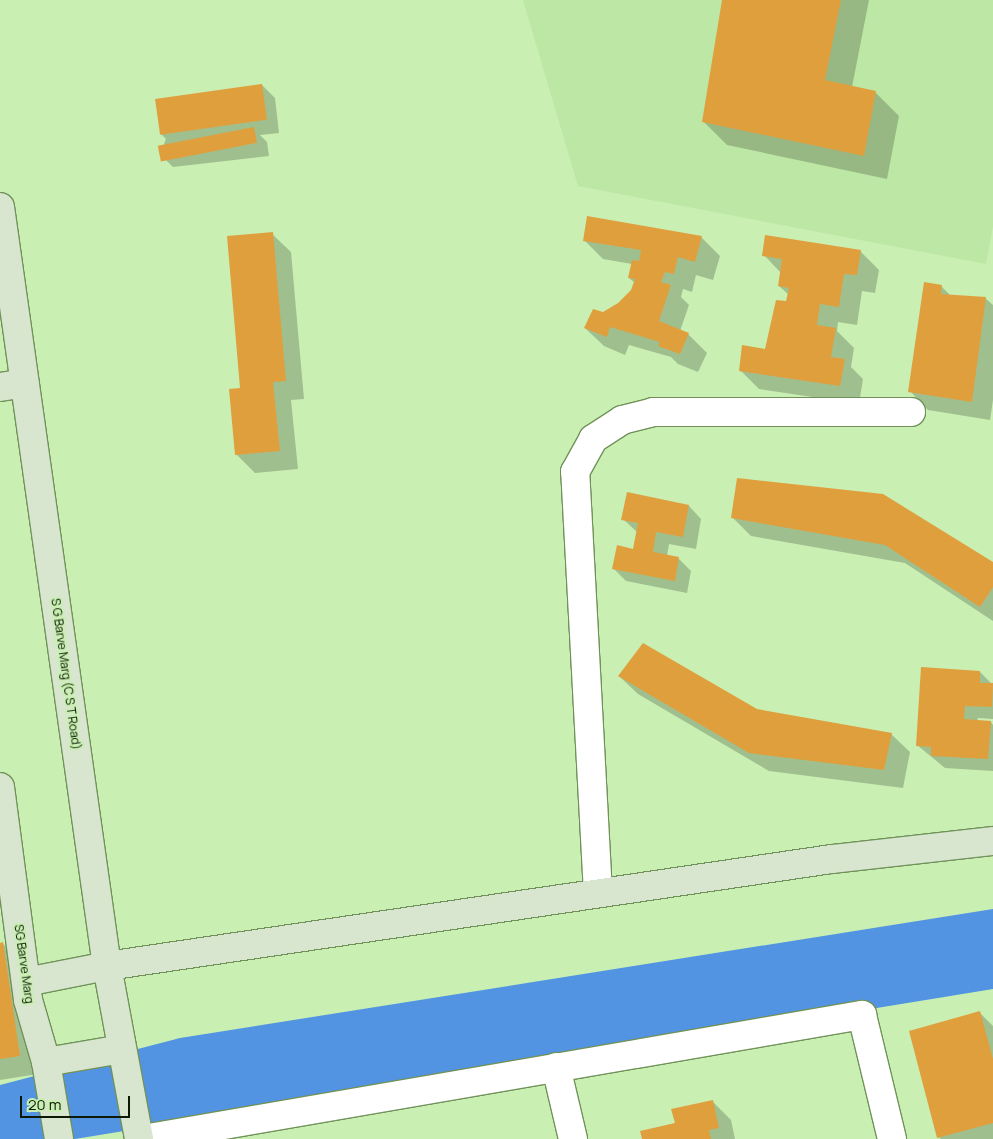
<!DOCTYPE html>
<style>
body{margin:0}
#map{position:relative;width:993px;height:1139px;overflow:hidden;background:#c9efb3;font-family:Manrope,sans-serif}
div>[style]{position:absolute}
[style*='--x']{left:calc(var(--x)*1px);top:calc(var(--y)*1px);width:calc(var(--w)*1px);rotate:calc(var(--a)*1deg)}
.built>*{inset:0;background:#bde7a4}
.water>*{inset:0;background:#5294e1}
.shadow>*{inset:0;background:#0003}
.building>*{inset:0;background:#e09f3d;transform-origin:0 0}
.roads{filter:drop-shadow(1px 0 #70925a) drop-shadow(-1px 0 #70925a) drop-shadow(0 1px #70925a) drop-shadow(0 -1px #70925a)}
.street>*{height:28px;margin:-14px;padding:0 14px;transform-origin:14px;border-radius:14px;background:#fff}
.secondary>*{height:28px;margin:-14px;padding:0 14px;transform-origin:14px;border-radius:14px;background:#d8e5cf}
span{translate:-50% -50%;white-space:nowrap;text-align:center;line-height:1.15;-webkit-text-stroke:4px #c9efb3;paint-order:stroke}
.street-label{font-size:12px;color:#0c1904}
.scale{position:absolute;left:20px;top:1096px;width:110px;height:22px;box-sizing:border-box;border:2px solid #0c1904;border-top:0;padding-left:6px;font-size:15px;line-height:18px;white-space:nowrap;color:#0c1904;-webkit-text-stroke:4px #c9efb3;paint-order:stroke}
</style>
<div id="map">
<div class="built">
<i style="clip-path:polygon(523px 0,993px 0,993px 226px,986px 264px,578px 186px)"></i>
</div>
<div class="water">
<i style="clip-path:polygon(993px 909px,993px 989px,75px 1139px,0 1139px,0 1085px,180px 1038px)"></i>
</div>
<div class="shadow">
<i style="clip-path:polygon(723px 0,869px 0,852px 87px,876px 93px,899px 116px,887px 179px,727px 145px,703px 121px)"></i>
<i style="clip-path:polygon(262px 85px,275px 98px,279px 133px,260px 135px,267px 142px,269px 156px,173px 167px,160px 154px,166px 139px,161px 134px)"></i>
<i style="clip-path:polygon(272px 234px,291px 252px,304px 399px,291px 400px,298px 469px,255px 473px,236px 454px,242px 389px)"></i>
<i style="clip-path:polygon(701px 237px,720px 256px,713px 280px,696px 275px,692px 292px,683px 289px,681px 297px,689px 305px,680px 331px,688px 334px,707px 353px,698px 372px,678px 364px,671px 357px,629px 345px,625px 355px,604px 346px,585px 328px,619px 304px,632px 290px,635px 283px,629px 278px,632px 264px,603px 259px,584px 240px)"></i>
<i style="clip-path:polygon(860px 251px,879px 270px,875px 293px,862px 291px,857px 325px,838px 322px,837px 331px,854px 348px,851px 367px,863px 379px,859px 404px,759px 389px,740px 370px,766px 350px,789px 295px,779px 286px,781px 273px,764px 255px)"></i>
<i style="clip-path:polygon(941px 286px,951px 296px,985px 298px,993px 305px,993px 400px,990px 420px,928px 410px,910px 391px)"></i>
<i style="clip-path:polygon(689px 506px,701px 519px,696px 549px,669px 544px,667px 556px,679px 559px,691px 571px,687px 593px,626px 581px,613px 568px,634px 550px,637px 532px,623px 519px)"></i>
<i style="clip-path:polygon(732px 517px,993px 563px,993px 621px,905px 563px,751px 536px)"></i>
<i style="clip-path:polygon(980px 672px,993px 685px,993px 719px,978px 718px,977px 721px,991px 722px,993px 725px,993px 771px,945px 768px,917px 745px)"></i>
<i style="clip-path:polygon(619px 676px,756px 710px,891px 734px,910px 752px,903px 788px,769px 771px,638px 694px)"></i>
<i style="clip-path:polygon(0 944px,3px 944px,22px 962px,38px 1074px,0 1080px)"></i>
<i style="clip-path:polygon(980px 1013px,993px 1026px,993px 1139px,941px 1139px,938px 1137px)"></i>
<i style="clip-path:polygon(712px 1101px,731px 1120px,735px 1139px,643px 1139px,677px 1124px)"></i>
</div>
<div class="building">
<i style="clip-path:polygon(722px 0,841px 0,825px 80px,876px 91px,864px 156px,702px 122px)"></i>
<i style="left:262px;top:84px;width:36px;height:108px;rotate:82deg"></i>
<i style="left:254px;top:127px;width:16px;height:98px;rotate:79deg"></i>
<i style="clip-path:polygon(587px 216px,702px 236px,695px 262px,678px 257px,674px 274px,665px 272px,661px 282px,671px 285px,659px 321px,689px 333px,680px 354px,658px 346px,660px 342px,610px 327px,607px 337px,584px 328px,593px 309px,603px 312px,618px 303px,631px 290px,635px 279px,628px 278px,632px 260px,639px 261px,641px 250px,583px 241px)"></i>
<i style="clip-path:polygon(273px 232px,286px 381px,273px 382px,280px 451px,235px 455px,229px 389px,240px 388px,227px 236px)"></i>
<i style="clip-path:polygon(765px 235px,861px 250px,857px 275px,844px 274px,839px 307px,820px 304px,817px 325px,836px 328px,831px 357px,845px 359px,840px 386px,739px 371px,742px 345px,765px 349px,776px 300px,786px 301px,789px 288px,778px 286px,782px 259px,762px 256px)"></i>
<i style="clip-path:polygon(924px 282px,942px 285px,941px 294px,986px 297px,972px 402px,908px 392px)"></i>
<i style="clip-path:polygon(737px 478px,883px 494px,993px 562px,993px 587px,980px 607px,885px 545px,731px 518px)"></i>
<i style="clip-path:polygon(627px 492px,689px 505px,683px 537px,656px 532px,653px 552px,679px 557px,675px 581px,612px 569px,617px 545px,633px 549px,638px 523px,621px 520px)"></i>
<i style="clip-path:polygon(643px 643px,757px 709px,892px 733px,884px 770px,749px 753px,618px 676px)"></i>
<i style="clip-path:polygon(921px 667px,980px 671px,980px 683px,993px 683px,992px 707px,965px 706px,964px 719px,991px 721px,988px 759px,931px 756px,931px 747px,916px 746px)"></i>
<i style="clip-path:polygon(3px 942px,20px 1056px,0 1059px,0 943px)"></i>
<i style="clip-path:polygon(980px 1011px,993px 1059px,993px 1123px,937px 1138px,909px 1031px)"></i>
<i style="clip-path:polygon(713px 1100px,719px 1128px,709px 1130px,711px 1139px,642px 1139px,640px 1131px,675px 1123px,671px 1109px)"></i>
</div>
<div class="roads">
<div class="street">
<i style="--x:598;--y:893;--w:422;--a:-93.1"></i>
<i style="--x:575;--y:472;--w:38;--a:-61"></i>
<i style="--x:593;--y:439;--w:35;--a:-33"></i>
<i style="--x:622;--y:420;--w:32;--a:-14"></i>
<i style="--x:653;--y:412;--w:258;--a:0"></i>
<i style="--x:556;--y:1067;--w:74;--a:76.7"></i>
<i style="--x:143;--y:1139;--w:730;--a:-9.79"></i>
<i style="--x:862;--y:1015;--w:128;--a:76.4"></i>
</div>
<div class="secondary">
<i style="--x:0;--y:207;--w:767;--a:81.98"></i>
<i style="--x:107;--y:966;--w:176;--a:79.5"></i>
<i style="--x:0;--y:387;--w:25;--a:-9"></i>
<i style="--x:0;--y:787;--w:215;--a:82.5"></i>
<i style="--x:28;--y:1000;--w:65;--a:73.8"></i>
<i style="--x:46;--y:1062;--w:78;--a:80.4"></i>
<i style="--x:26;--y:982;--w:83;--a:-11.2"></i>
<i style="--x:107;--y:966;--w:733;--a:-8.4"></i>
<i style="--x:832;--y:859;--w:162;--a:-6.4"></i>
<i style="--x:46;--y:1062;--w:77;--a:-9.7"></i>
</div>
</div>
<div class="street-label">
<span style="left:66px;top:674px;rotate:82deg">S G Barve Marg (C S T Road)</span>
<span style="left:24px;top:964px;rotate:82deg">SG Barve Marg</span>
</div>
<div class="scale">20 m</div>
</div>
